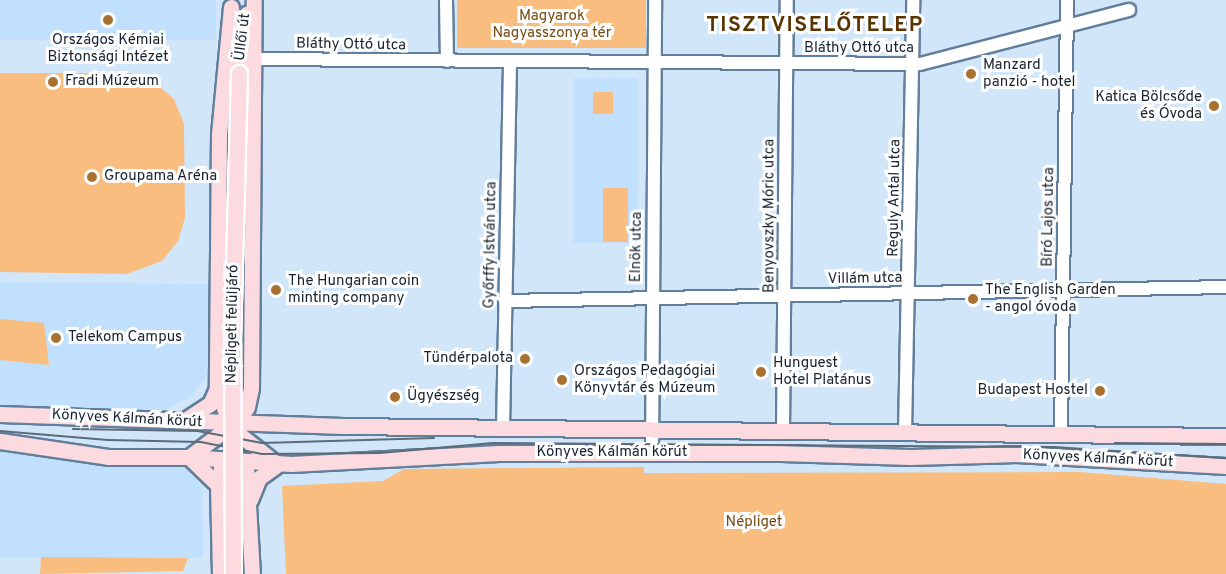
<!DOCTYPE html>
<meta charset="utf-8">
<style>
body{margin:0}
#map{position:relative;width:1226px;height:574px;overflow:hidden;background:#d2e6f9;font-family:Overpass,sans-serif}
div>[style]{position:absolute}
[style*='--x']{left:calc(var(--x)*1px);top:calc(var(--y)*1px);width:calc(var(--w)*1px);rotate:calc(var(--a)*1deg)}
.built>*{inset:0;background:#c1e0fe;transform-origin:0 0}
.green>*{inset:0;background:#f9be7f;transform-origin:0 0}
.roads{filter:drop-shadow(2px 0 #617f9c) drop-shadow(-2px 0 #617f9c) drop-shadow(0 2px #617f9c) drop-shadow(0 -2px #617f9c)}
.minor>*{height:12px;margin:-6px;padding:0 6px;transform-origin:6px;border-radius:6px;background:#fff}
.major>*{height:15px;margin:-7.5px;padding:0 7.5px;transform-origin:7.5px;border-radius:7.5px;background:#fcdbe0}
.tram>*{height:1.5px;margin:-0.75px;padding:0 0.75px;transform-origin:0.75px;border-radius:0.75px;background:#5b6b79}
.bridges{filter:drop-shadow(2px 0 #fff) drop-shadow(-2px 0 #fff) drop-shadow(0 2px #fff) drop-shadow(0 -2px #fff)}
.major-bridge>*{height:15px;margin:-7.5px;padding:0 7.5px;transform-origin:7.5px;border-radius:7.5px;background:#fcdbe0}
.dots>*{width:16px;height:16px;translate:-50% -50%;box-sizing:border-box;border:3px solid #fff;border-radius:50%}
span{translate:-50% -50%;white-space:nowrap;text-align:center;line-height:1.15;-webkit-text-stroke:6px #fff;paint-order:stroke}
.park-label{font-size:15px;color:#764b12}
.street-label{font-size:15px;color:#17242f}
.poi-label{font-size:15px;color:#17242f}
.left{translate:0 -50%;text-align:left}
.right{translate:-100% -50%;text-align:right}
.district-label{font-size:21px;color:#593400;font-weight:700;letter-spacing:1.5px}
</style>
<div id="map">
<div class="built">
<i style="left:0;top:0;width:216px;height:40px"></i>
<i style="left:574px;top:78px;width:64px;height:165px"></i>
<i style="clip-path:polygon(0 282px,209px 284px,208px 374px,190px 397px,153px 416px,0 412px)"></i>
<i style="clip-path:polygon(0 451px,86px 464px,184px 465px,202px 487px,203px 558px,0 558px)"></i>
</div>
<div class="green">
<i style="left:457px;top:0;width:189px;height:48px"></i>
<i style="clip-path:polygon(0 73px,130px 73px,154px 82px,174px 99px,184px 124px,185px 218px,178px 241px,162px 261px,127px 274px,0 272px)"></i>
<i style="left:593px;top:92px;width:20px;height:22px"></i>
<i style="left:603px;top:188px;width:25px;height:54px"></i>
<i style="clip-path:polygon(0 319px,44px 323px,49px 365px,0 360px)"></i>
<i style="clip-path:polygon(644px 467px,644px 473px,1080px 472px,1226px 484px,1226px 574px,286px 574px,282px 486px,383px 481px,404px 469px)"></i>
<i style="clip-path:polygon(41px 557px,188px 558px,183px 571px,40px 574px)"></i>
</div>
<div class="roads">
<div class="minor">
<i style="--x:446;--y:0;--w:61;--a:89.1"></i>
<i style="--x:255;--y:59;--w:665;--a:0.43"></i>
<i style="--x:920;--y:64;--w:216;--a:-14.5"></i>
<i style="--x:505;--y:301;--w:721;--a:-1.11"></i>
<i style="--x:503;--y:429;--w:367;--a:-88.9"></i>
<i style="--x:783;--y:432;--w:432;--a:-89.5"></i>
<i style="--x:905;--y:433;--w:433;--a:-88.9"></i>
<i style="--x:1061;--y:435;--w:435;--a:-89.2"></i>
<i style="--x:652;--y:454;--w:454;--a:-89.6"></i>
</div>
<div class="major">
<i style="--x:231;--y:7;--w:129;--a:95.4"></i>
<i style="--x:219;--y:135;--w:253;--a:90.5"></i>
<i style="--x:217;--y:388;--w:42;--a:70.7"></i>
<i style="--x:231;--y:428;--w:53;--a:38.2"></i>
<i style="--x:239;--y:73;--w:60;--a:-82.3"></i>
<i style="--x:0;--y:414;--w:343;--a:2"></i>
<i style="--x:343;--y:426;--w:883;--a:0.65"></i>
<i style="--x:185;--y:420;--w:30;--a:-33"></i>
<i style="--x:210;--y:404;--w:17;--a:-66"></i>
<i style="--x:0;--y:441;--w:109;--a:8.4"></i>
<i style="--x:108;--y:457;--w:81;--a:0"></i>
<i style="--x:189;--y:457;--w:102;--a:3.9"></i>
<i style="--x:291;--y:464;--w:208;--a:-3"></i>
<i style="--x:499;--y:453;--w:282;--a:0"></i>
<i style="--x:781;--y:453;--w:129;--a:1.8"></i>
<i style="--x:910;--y:457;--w:106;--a:-1.6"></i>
<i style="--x:1016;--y:454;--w:210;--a:3.3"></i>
<i style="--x:234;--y:455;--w:19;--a:51"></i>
<i style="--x:246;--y:470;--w:104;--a:86.7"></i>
<i style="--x:189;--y:457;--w:63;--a:-37.2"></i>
<i style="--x:239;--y:419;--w:14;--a:-56"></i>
<i style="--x:247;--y:407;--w:19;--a:-78"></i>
<i style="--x:251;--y:388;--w:388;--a:-89.6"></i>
<i style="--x:189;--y:457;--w:40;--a:44"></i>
<i style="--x:250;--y:500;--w:24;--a:-68"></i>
<i style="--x:259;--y:478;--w:24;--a:-36"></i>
<i style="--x:220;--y:574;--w:89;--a:-91.3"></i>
<i style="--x:218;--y:485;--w:16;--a:-79"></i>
<i style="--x:221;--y:469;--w:19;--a:-55"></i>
</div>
</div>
<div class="tram">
<i style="--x:73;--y:429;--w:125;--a:0.9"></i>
<i style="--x:198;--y:431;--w:65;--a:10.6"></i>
<i style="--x:262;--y:443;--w:172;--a:-1.7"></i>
<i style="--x:0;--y:431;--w:108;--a:4.8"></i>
<i style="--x:108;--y:440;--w:93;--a:1.2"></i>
<i style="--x:201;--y:442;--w:62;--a:11.1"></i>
<i style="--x:262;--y:454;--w:118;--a:-0.5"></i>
<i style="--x:380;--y:453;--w:113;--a:-5.1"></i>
<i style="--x:493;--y:443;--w:561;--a:0.41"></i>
<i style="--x:1054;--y:447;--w:172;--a:3.7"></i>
<i style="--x:1115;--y:443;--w:111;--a:0.5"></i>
</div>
<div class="bridges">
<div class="major-bridge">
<i style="--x:233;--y:574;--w:233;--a:-90.2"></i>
<i style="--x:232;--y:341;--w:268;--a:-88.5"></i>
</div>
</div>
<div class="dots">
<i style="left:108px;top:20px;background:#a9712f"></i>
<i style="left:971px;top:74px;background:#a9712f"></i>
<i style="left:53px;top:82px;background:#a9712f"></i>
<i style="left:1214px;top:106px;background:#a9712f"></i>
<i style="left:92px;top:177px;background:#a9712f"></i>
<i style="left:276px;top:290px;background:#a9712f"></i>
<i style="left:973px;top:299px;background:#a9712f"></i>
<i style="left:56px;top:338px;background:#a9712f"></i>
<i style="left:525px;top:359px;background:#a9712f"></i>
<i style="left:761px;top:372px;background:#a9712f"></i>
<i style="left:562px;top:380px;background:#a9712f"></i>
<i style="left:1100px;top:391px;background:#a9712f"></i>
<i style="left:395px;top:397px;background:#a9712f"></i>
</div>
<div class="park-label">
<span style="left:552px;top:25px">Magyarok<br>Nagyasszonya tér</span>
<span style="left:754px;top:523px">Népliget</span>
</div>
<div class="street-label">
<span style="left:243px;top:37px;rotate:-83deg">Üllői út</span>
<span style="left:351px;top:45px;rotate:1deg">Bláthy Ottó utca</span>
<span style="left:859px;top:49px">Bláthy Ottó utca</span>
<span style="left:895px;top:198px;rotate:-89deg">Reguly Antal utca</span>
<span style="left:770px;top:216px;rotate:-90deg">Benyovszky Móric utca</span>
<span style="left:1049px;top:217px;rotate:-89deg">Bíró Lajos utca</span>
<span style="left:491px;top:245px;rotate:-89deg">Győrffy István utca</span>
<span style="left:637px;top:247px;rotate:-89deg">Elnök utca</span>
<span style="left:865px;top:279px;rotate:-1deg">Villám utca</span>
<span style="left:233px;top:324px;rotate:-89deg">Népligeti felüljáró</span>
<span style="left:127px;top:419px;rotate:3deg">Könyves Kálmán körút</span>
<span style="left:612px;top:453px">Könyves Kálmán körút</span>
<span style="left:1098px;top:459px;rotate:3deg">Könyves Kálmán körút</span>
</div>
<div class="poi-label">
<span style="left:108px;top:49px">Országos Kémiai<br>Biztonsági Intézet</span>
<span class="left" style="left:983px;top:74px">Manzard<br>panzió - hotel</span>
<span class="left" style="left:65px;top:82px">Fradi Múzeum</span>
<span class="right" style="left:1202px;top:106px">Katica Bölcsőde<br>és Óvoda</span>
<span class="left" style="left:104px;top:177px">Groupama Aréna</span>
<span class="left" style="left:288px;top:290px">The Hungarian coin<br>minting company</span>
<span class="left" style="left:985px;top:299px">The English Garden<br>- angol óvoda</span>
<span class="left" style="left:68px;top:338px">Telekom Campus</span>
<span class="right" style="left:513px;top:359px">Tündérpalota</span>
<span class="left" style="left:773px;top:372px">Hunguest<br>Hotel Platánus</span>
<span class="left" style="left:574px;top:380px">Országos Pedagógiai<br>Könyvtár és Múzeum</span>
<span class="right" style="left:1088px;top:391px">Budapest Hostel</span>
<span class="left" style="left:407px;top:397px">Ügyészség</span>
</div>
<div class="district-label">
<span style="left:815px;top:26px">TISZTVISELŐTELEP</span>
</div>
</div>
